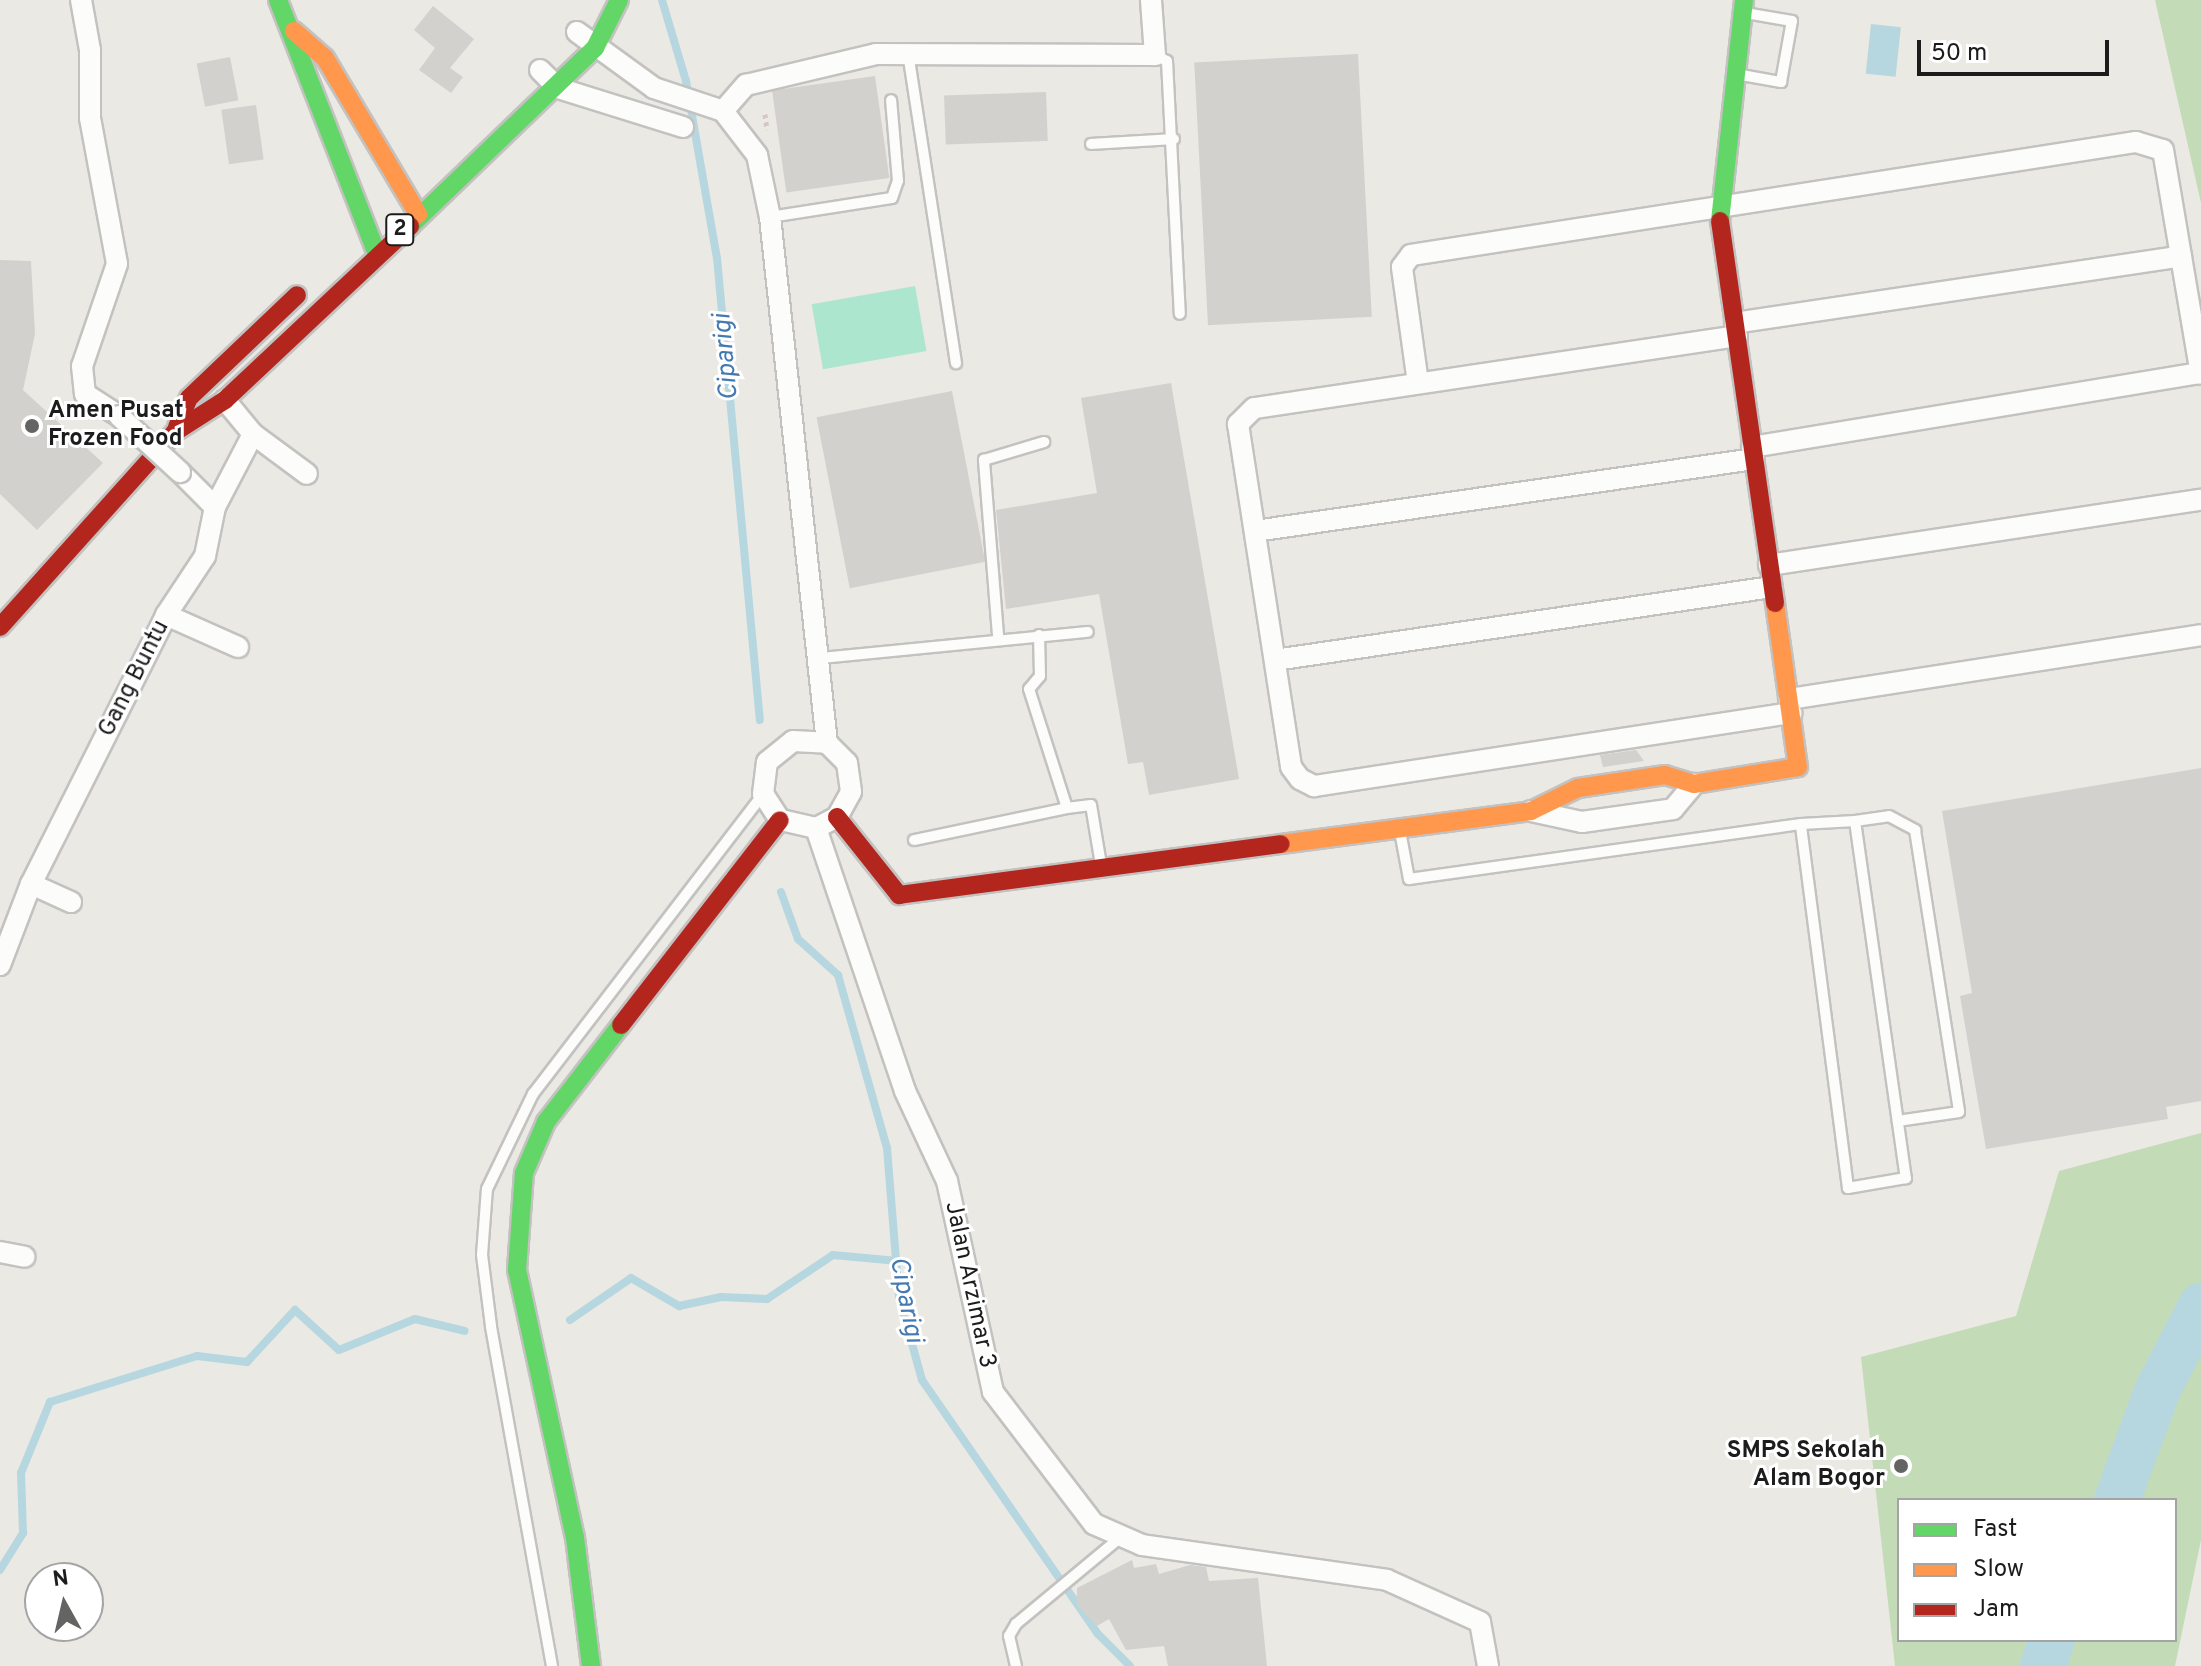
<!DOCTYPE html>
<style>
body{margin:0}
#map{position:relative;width:2201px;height:1666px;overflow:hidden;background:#ebe9e4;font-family:Overpass,sans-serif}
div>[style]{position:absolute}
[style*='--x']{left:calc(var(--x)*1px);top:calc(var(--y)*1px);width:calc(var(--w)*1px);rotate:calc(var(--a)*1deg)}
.forest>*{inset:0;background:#c4dbb7}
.pitch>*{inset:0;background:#ade6ce;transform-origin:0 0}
.water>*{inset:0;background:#b6d7e0;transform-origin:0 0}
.stream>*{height:8px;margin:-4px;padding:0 4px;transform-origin:4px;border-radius:4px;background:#b6d7e0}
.river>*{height:46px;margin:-23px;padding:0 23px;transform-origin:23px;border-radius:23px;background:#b6d7e0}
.building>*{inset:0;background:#d3d1cd;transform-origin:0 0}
.path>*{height:5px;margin-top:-2.5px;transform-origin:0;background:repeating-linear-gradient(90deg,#d7c7c3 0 4px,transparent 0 8px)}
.roads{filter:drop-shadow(2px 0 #c3c2c0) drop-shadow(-2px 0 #c3c2c0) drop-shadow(0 2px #c3c2c0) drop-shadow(0 -2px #c3c2c0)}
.lane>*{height:10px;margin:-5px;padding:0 5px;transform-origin:5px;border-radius:5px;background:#fcfcfb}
.street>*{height:20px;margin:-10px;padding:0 10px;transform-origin:10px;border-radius:10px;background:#fcfcfb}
.fast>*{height:18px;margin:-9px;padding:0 9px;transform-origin:9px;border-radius:9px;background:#63d668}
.slow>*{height:18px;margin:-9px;padding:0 9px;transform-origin:9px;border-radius:9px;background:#ff974d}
.jam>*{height:18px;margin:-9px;padding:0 9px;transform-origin:9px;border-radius:9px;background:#b3261e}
.bridges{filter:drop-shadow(2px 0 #c3c2c0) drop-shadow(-2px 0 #c3c2c0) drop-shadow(0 2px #c3c2c0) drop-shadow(0 -2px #c3c2c0)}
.street-bridge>*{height:20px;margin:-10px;padding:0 10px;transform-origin:10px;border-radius:10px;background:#fcfcfb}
.dots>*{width:22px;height:22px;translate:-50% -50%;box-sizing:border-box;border:4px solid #fff;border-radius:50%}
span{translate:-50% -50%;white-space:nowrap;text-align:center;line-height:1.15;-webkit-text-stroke:6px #fff;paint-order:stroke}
.shield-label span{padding:2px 6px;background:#fff;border:2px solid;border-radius:6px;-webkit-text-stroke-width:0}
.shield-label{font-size:22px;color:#1c1c1c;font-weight:700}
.poi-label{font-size:24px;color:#1c1c1c;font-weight:700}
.left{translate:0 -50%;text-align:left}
.right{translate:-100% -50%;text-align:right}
.street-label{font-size:24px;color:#1c1c1c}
.water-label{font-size:26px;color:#4479b1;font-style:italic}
.legend{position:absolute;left:1897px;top:1498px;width:280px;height:144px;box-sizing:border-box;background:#fff;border:2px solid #a4a4a4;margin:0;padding:10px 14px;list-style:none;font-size:24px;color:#1c1c1c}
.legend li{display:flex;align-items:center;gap:16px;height:40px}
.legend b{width:40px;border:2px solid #a4a4a4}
.north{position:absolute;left:24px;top:1562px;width:80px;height:80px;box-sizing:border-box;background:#fff;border:2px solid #a4a4a4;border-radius:50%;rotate:352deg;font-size:22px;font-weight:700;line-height:32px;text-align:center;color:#1c1c1c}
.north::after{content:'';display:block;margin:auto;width:28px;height:36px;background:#646462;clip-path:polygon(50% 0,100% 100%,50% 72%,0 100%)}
.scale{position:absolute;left:1917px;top:40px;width:192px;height:36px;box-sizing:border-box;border:4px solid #1c1c1c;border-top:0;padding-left:10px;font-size:24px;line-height:28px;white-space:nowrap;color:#1c1c1c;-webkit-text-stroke:6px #fff;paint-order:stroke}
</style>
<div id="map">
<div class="forest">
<i style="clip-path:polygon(2155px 0,2201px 0,2201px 203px)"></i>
<i style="clip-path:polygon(evenodd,2201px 1133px,2201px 1540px,2175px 1666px,1895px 1666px,1861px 1357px,2016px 1316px,2059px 1171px,2201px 1133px,1899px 1500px,2175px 1500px,2175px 1640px,1899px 1640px,1899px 1500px)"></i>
</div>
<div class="pitch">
<i style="left:915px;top:286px;width:66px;height:105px;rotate:80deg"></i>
</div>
<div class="water">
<i style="left:1871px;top:24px;width:30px;height:50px;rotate:6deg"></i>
</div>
<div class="stream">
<i style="--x:662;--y:0;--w:84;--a:73.5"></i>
<i style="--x:686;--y:81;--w:180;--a:80.1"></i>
<i style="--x:717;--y:258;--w:464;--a:84.7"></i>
<i style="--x:781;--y:892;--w:50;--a:70.1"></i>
<i style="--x:798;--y:939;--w:54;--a:42"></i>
<i style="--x:838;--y:975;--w:180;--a:74.2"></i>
<i style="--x:887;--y:1148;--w:149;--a:85.4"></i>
<i style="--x:899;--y:1297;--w:86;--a:74.5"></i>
<i style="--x:922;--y:1380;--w:309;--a:55.3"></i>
<i style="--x:1098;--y:1634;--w:45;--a:45"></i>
<i style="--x:570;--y:1320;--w:74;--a:-34.5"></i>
<i style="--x:631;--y:1278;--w:56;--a:30.3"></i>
<i style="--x:679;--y:1306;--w:43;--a:-12.1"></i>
<i style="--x:721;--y:1297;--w:46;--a:2.5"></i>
<i style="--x:767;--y:1299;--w:79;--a:-33.7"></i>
<i style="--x:833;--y:1255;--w:65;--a:5.3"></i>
<i style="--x:0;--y:1570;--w:44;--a:-58.1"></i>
<i style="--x:23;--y:1533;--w:60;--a:-91.9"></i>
<i style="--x:21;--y:1473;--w:77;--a:-67.8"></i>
<i style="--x:50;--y:1402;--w:154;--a:-17.4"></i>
<i style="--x:197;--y:1356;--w:50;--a:6.8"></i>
<i style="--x:247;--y:1362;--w:71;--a:-47.3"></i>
<i style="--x:295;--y:1310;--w:59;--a:42.3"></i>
<i style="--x:339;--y:1350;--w:82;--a:-22.2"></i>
<i style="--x:415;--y:1319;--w:51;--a:13.5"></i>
</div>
<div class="river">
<i style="--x:2117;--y:1500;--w:116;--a:-69.8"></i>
<i style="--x:2157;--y:1391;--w:96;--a:-62.6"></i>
<i style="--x:2043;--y:1666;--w:28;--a:-71"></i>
</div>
<div class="building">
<i style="clip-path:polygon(433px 6px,474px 39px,450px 68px,463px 77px,451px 93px,419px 70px,435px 48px,414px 30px)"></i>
<i style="left:1358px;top:54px;width:263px;height:164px;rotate:87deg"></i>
<i style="left:230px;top:57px;width:44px;height:34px;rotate:79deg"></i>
<i style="left:875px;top:76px;width:103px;height:104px;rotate:82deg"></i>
<i style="left:1046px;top:92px;width:49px;height:102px;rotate:88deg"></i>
<i style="left:256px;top:105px;width:55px;height:35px;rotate:82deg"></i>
<i style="clip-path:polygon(0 260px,31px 261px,35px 334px,23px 390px,103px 463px,37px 530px,0 494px)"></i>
<i style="clip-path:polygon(1171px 383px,1239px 779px,1149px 795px,1143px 762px,1128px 764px,1099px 594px,1006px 609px,996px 510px,1097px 493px,1081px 398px)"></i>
<i style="left:952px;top:391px;width:174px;height:138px;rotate:79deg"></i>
<i style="clip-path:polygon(1636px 750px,1644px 761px,1603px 767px,1600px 755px)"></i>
<i style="clip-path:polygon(2201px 768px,2201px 1101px,2166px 1107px,2168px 1119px,1986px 1149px,1960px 996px,1972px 993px,1942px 811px)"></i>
<i style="clip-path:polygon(1132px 1560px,1134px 1568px,1156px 1564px,1159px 1574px,1190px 1565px,1206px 1567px,1209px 1581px,1258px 1578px,1267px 1666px,1168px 1666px,1164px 1646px,1126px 1650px,1109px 1619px,1097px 1626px,1077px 1605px,1077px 1588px)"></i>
</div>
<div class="path">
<i style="--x:765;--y:114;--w:16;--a:83"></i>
</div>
<div class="roads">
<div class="lane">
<i style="--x:908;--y:53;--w:314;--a:81.2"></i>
<i style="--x:1155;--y:55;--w:13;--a:27"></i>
<i style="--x:1167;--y:61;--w:253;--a:87.1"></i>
<i style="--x:1736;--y:74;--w:46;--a:10.1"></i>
<i style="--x:1781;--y:82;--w:62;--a:-79.8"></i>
<i style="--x:1792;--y:21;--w:48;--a:-170.3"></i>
<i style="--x:1091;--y:144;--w:83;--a:-3.4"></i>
<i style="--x:770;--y:217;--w:123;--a:-8.9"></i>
<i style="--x:892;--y:198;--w:18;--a:-71"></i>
<i style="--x:898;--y:181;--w:81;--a:-94.9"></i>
<i style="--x:998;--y:635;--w:176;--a:-94.6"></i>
<i style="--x:984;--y:460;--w:63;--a:-16.7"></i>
<i style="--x:1039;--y:635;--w:41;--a:88.6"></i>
<i style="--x:1040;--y:676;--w:17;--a:130"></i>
<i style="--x:1029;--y:689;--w:125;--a:72.3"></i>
<i style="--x:1067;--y:808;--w:24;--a:-7"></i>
<i style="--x:1091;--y:805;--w:61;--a:80.5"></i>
<i style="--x:821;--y:658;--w:268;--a:-5.6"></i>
<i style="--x:1855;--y:821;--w:34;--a:-8"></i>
<i style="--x:1889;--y:816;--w:30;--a:28"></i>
<i style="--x:1915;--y:830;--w:285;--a:81.1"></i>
<i style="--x:1959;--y:1112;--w:62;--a:171.6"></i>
<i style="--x:1400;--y:831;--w:49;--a:79.4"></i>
<i style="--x:1409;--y:879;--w:396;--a:-8"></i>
<i style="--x:1801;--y:824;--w:54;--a:-3.2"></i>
<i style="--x:1855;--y:821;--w:361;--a:81.9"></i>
<i style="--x:1906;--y:1178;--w:59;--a:170.2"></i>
<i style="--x:1848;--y:1188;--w:367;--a:-97.4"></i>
<i style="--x:914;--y:840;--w:156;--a:-11.8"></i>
<i style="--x:552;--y:1666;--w:345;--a:-100.2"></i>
<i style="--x:491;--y:1326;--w:72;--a:-97.2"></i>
<i style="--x:482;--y:1255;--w:66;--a:-85.7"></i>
<i style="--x:487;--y:1189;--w:106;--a:-64.2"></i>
<i style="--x:533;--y:1094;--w:378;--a:-52.5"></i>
<i style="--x:1016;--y:1666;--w:31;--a:-103"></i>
<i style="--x:1009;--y:1636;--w:14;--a:-60"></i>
<i style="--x:1016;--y:1624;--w:131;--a:-39.7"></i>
</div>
<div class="street">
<i style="--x:81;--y:0;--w:51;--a:79.8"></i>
<i style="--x:90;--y:50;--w:68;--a:90"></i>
<i style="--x:90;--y:118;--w:148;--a:79.5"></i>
<i style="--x:117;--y:264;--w:108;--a:108.9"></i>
<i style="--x:82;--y:366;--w:28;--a:84"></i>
<i style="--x:85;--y:394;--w:40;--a:32.9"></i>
<i style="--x:577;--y:32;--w:95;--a:36"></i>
<i style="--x:654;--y:88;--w:73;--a:18.4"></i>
<i style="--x:723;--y:111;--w:56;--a:52.3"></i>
<i style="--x:757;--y:155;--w:63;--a:78.2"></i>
<i style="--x:770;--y:217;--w:529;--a:83.82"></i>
<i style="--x:827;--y:743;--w:28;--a:45"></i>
<i style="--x:847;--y:763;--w:29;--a:82"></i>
<i style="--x:851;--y:792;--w:29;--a:119"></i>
<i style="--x:837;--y:817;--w:24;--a:152"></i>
<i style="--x:816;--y:828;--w:37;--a:-167"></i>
<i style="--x:780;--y:820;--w:31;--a:-123"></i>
<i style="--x:763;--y:794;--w:32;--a:-83"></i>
<i style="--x:767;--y:762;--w:33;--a:-39"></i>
<i style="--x:793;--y:741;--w:34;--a:3"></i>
<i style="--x:540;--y:70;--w:25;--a:45"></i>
<i style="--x:558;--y:88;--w:131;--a:17.3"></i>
<i style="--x:723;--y:111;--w:35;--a:-49"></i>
<i style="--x:746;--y:85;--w:134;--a:-13.4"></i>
<i style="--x:876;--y:54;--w:279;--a:0.2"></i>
<i style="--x:1155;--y:55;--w:55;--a:-94.2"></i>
<i style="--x:1735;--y:323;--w:451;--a:-8.5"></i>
<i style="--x:1737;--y:336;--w:488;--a:171.5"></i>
<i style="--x:1254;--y:408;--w:23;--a:135"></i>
<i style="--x:1238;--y:424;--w:347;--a:81.2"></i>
<i style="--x:1291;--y:767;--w:15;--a:53"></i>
<i style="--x:1300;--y:779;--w:16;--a:27"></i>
<i style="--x:1314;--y:786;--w:483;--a:-8.7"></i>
<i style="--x:1418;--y:383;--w:117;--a:-97.9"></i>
<i style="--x:1402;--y:267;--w:15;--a:-53"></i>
<i style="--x:1411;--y:255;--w:734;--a:-8.86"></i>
<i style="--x:2136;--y:142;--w:28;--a:17"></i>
<i style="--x:2163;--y:150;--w:227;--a:80.4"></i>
<i style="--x:253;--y:434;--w:67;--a:36.5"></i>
<i style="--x:1752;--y:447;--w:452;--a:-9.4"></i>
<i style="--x:180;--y:472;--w:49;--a:45"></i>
<i style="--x:1255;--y:531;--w:504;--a:-8.21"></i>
<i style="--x:1769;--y:565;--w:437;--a:-8.6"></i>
<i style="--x:166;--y:615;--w:79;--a:24"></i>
<i style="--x:1275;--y:660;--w:502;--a:-8.36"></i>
<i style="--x:1789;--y:699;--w:417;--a:-8.8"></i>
<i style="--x:1531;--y:811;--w:52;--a:12.2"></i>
<i style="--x:1582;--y:822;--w:92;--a:-8.1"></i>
<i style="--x:1673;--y:809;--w:33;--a:-50"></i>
<i style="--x:816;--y:828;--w:278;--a:71.3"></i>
<i style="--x:905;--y:1091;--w:99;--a:65"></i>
<i style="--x:947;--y:1181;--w:216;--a:77.7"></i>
<i style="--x:993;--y:1392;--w:166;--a:52.6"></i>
<i style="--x:1094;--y:1524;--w:52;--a:23.6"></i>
<i style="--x:1142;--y:1545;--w:247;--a:8.1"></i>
<i style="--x:1387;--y:1580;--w:102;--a:24.3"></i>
<i style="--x:1480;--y:1622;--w:45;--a:79.7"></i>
<i style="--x:31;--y:884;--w:44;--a:24.2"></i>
<i style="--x:0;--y:965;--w:87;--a:-69.1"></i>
<i style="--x:31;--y:884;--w:301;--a:-63.3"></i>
<i style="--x:166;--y:615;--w:71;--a:-56.5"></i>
<i style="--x:205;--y:556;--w:50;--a:-78.5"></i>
<i style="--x:215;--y:507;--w:82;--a:-62.5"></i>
<i style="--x:253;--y:434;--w:44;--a:-129.5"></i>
<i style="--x:0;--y:1252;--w:25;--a:11"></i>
</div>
<div class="fast">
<i style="--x:278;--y:0;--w:269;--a:68.7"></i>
<i style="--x:1720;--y:221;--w:222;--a:-83.8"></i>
<i style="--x:410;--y:226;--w:257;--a:-43.9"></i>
<i style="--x:595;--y:48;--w:54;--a:-63.4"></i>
<i style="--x:591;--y:1666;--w:129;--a:-97.1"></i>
<i style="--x:575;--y:1538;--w:274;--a:-102.2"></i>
<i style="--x:517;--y:1270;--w:97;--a:-85.9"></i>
<i style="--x:524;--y:1173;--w:56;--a:-66.7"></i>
<i style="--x:546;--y:1122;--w:123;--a:-52.3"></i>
</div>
<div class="slow">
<i style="--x:294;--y:31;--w:41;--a:41.1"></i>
<i style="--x:325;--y:58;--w:182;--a:59.2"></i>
<i style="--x:1281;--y:844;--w:252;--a:-7.5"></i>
<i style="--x:1531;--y:811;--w:52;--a:-26.1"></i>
<i style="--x:1578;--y:788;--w:88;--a:-8.5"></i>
<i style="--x:1665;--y:775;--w:30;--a:17"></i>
<i style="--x:1694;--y:784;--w:105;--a:-9.3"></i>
<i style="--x:1798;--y:767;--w:166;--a:-98"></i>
</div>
<div class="jam">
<i style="--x:1720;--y:221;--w:386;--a:81.8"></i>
<i style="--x:177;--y:427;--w:31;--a:-68"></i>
<i style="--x:189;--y:398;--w:149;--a:-43.6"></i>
<i style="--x:0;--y:627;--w:262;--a:-48.1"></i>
<i style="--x:175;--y:432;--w:59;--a:-32.6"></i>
<i style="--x:225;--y:400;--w:254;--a:-43.2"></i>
<i style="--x:837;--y:817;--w:100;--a:51.5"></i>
<i style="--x:899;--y:895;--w:385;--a:-7.6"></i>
<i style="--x:621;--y:1025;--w:259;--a:-52.2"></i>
</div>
</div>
<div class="bridges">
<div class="street-bridge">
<i style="--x:119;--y:416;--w:83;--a:42.6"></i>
</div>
</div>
<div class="dots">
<i style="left:32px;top:426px;background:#646462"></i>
<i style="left:1901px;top:1466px;background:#646462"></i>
</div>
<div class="shield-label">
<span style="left:400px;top:230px">2</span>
</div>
<div class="poi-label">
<span class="left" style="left:48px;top:426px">Amen Pusat<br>Frozen Food</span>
<span class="right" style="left:1885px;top:1466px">SMPS Sekolah<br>Alam Bogor</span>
</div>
<div class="street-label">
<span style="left:135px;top:679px;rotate:-63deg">Gang Buntu</span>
<span style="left:969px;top:1285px;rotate:78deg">Jalan Arzimar 3</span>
</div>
<div class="water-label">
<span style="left:727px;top:357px;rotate:-95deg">Ciparigi</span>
<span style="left:905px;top:1300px;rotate:79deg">Ciparigi</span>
</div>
<ul class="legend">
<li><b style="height:10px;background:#63d668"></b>Fast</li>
<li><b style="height:10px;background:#ff974d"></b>Slow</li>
<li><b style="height:10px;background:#b3261e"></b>Jam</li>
</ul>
<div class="north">N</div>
<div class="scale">50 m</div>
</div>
